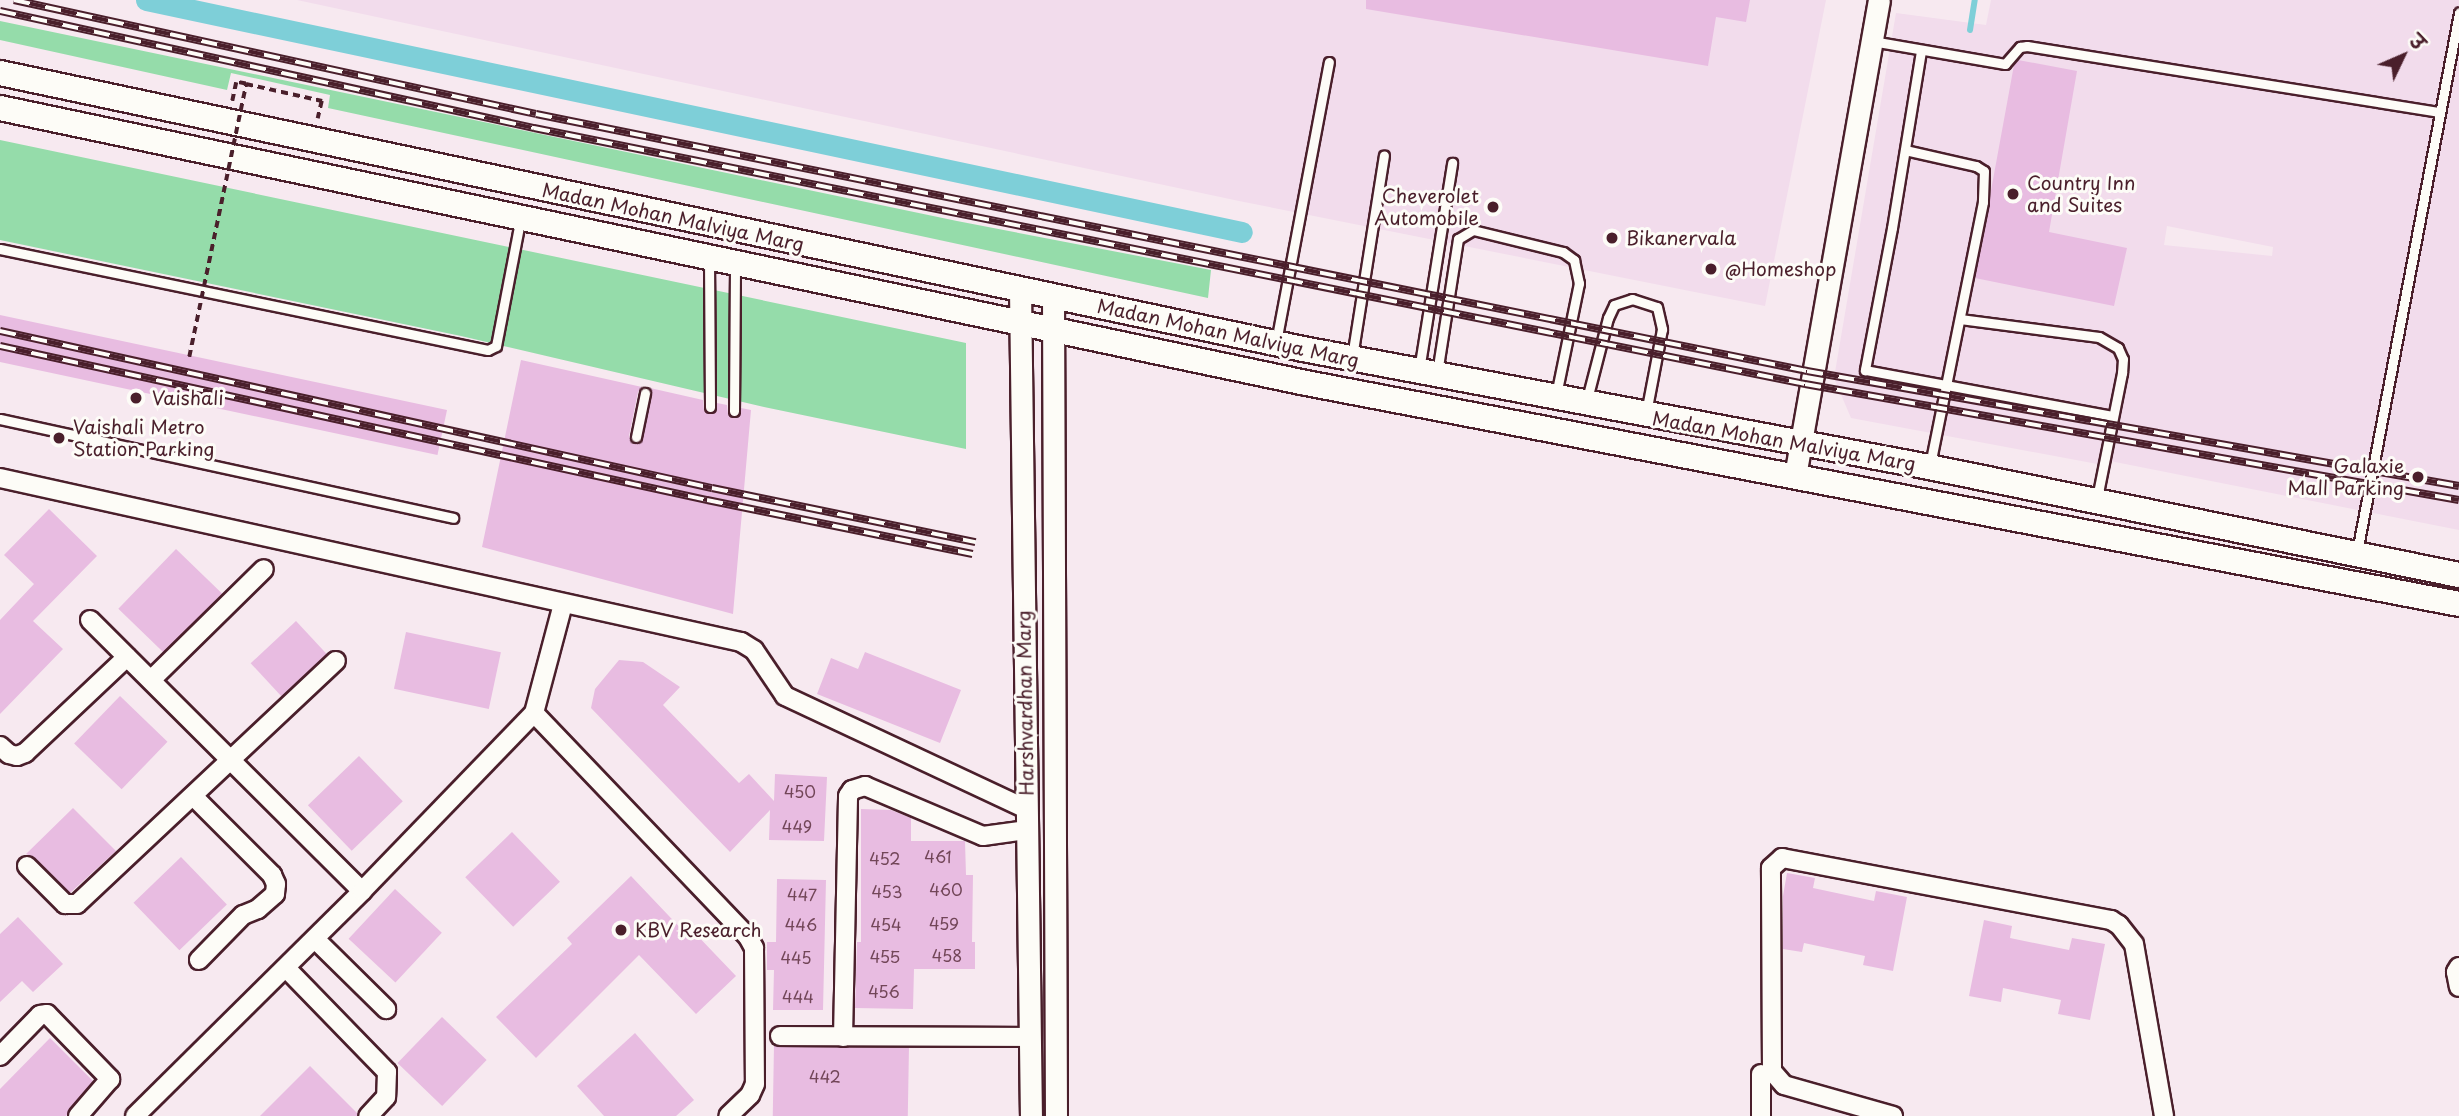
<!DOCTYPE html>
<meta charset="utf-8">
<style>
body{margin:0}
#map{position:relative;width:2459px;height:1116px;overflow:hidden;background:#f7e9f0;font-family:"Playpen Sans","Playpen Sans Deva",sans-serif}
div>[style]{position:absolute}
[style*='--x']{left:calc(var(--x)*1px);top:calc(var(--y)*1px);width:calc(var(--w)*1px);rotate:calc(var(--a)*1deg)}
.built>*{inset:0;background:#f2dcec}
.green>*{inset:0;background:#95dcaa}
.stream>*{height:6px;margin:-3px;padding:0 3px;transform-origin:3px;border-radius:3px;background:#7ecfd8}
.canal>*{height:21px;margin:-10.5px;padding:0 10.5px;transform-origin:10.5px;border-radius:10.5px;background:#7ecfd8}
.building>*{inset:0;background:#e8bce1;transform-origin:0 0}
.path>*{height:3.5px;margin-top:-1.75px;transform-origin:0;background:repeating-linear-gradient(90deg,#4a1f2b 0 7px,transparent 0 12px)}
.roads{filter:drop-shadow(2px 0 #4a1f2b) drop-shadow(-2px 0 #4a1f2b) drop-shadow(0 2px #4a1f2b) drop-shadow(0 -2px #4a1f2b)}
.service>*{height:9px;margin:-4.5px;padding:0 4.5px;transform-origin:4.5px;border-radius:4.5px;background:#fdfcf7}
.minor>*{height:18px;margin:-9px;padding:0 9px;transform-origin:9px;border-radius:9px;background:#fdfcf7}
.tertiary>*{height:21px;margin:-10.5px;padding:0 10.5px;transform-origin:10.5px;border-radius:10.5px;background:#fdfcf7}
.secondary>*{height:24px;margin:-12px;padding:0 12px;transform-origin:12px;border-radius:12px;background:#fdfcf7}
.rail>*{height:8px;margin-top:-4px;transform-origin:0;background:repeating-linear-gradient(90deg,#fdfcf7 0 16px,#4a1f2b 0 32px);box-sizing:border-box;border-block:2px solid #4a1f2b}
.path-bridge>*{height:3.5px;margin-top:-1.75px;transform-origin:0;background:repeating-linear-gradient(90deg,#4a1f2b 0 7px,transparent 0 12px)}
.dots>*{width:19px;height:19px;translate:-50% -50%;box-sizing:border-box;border:4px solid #fdfcf7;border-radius:50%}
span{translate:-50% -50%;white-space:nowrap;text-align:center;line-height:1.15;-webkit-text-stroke:6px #fdfcf7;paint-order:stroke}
.number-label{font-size:16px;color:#724658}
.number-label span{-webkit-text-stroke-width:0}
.poi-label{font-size:19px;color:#4a1f2b}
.left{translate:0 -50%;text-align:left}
.right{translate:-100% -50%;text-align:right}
.street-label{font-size:19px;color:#4a1f2b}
.north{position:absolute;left:2368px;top:21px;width:70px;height:70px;-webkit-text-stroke:5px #fdfcf7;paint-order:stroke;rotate:46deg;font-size:19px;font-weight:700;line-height:28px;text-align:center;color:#4a1f2b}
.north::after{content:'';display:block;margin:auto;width:24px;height:32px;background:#4a1f2b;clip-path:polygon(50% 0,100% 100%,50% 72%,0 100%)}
</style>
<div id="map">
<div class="built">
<i style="clip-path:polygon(297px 0,1826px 0,1765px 306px,1239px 201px)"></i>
<i style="clip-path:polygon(evenodd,1991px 0,2459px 0,2459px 530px,2110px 461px,2108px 466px,1851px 418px,1834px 378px,1896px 13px,1986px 25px,1991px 0,2167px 226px,2273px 247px,2272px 256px,2164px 245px,2167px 226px)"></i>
</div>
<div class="green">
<i style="clip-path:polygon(0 21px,957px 221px,1211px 270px,1208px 298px,328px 108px,330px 95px,231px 73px,227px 90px,0 40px)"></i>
<i style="clip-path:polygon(0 140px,966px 343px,966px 449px,764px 407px,461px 336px,0 240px)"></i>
</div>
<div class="stream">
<i style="--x:1970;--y:30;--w:30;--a:-81"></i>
</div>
<div class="canal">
<i style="--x:146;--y:0;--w:1120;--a:11.95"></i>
</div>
<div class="building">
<i style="clip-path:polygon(1366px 0,1750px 0,1746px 22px,1716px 17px,1708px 66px,1366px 9px)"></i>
<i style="clip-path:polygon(2018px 60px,2077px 71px,2049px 232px,2127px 248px,2114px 306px,1975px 278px,2014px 65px)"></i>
<i style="left:0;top:315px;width:457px;height:46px;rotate:12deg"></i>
<i style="clip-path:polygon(521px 360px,642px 387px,638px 392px,629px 436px,634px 444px,643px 438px,652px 394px,650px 388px,703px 400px,704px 410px,709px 414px,716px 411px,717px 403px,727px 405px,728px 414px,733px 418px,740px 415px,741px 408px,751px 410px,733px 614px,482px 547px)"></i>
<i style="clip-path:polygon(49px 509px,97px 556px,33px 621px,63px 649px,0 714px,0 620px,34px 584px,4px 555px)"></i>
<i style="left:176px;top:549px;width:64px;height:83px;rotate:44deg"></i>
<i style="left:296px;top:621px;width:45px;height:62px;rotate:47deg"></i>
<i style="left:406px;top:632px;width:97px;height:58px;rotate:12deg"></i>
<i style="clip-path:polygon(865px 652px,961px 690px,940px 743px,817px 694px,831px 658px,858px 669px)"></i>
<i style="clip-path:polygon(619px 660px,643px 662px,680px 687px,663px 705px,739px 783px,749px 774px,774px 801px,775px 774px,827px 777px,824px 841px,769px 840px,770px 810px,730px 852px,591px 708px,595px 689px)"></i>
<i style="left:120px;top:696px;width:66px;height:66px;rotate:44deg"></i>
<i style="left:359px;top:756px;width:63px;height:71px;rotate:46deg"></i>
<i style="clip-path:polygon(73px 808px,116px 851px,70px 893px,35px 858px,26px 854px)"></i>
<i style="clip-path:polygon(861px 809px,891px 810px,911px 818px,911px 841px,965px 841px,966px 875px,973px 875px,972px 942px,975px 942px,975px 969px,914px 969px,913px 1009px,855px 1008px,857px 942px,861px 942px)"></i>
<i style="left:512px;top:832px;width:69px;height:65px;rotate:46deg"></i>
<i style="left:181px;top:857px;width:66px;height:66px;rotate:46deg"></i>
<i style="clip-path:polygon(1787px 873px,1815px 878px,1813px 888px,1874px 901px,1876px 891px,1907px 897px,1893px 971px,1863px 965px,1865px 956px,1804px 943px,1802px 952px,1783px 949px,1783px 896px)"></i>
<i style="clip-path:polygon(631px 876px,687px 935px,692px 930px,736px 976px,696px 1014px,639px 955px,536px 1058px,496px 1017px,572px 944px,567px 938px)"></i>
<i style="clip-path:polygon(777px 879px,826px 880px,823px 1010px,773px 1010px,774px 970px,767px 970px,767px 942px,776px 942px)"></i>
<i style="left:395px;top:889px;width:64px;height:68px;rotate:43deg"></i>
<i style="clip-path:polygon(18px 917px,63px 964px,33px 992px,22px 981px,0 1002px,0 934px)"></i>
<i style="clip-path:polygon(1984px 920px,2012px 926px,2010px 938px,2069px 950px,2072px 938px,2105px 944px,2090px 1020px,2058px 1014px,2061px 1000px,2003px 988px,2001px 1002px,1969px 996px)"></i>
<i style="left:442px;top:1017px;width:62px;height:64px;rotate:44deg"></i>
<i style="clip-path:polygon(635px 1033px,694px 1100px,676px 1116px,604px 1116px,577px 1086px)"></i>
<i style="clip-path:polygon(50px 1038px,93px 1081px,66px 1116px,0 1116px,0 1089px)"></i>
<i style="left:774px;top:1045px;width:135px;height:71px;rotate:1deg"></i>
<i style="clip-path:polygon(310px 1066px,357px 1113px,357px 1116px,260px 1116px)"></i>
</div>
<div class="path">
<i style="--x:246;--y:84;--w:78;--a:12.6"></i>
<i style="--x:322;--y:101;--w:18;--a:103"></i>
<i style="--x:232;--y:101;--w:19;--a:-78"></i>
</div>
<div class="roads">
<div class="service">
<i style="--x:1872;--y:41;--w:135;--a:9.8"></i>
<i style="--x:2005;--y:64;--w:23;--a:-49"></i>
<i style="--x:2020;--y:47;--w:7;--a:-8"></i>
<i style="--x:2027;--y:46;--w:418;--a:9.1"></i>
<i style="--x:1921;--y:51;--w:179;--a:99.3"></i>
<i style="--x:1892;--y:228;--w:145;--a:100.8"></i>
<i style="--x:1865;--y:370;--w:251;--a:10.5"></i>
<i style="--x:1905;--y:150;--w:73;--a:12.7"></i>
<i style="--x:1976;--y:166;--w:9;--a:32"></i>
<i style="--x:1984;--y:171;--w:31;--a:92"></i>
<i style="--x:1983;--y:202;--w:269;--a:101.4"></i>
<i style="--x:0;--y:249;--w:498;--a:11.7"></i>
<i style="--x:488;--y:350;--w:9;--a:-27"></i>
<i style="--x:496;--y:346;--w:127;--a:-79.1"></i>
<i style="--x:709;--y:260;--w:147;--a:89.6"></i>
<i style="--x:1960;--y:319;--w:140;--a:7.4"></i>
<i style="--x:2099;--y:337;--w:22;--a:30"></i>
<i style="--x:2118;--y:348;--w:12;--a:66"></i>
<i style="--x:2123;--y:359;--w:14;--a:94"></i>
<i style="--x:2122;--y:373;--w:127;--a:101.3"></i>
<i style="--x:1276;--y:342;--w:285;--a:-79.3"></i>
<i style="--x:1352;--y:357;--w:204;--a:-81"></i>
<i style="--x:1419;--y:370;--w:210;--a:-80.9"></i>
<i style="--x:1437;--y:373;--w:136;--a:-81.1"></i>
<i style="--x:1458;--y:239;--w:17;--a:-31"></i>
<i style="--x:1473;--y:230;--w:93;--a:13.7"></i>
<i style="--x:1563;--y:252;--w:14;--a:36"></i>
<i style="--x:1574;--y:260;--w:24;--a:78"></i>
<i style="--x:1579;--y:283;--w:114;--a:101.6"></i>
<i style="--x:1587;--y:399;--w:84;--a:-75.5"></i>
<i style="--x:1608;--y:318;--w:14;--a:-65"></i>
<i style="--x:1614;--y:305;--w:19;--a:-18"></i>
<i style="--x:1632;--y:299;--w:26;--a:18"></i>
<i style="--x:1657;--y:307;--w:23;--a:77"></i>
<i style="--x:1662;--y:329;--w:86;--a:100.8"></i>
<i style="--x:734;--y:411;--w:145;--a:-89.6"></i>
<i style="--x:0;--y:419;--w:464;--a:12.3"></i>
<i style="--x:636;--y:437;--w:45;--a:-78.4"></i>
<i style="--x:2357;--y:552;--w:549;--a:-79.28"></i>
</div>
<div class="minor">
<i style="--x:0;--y:478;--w:759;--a:12.48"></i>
<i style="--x:741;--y:642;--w:15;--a:32"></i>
<i style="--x:754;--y:650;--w:55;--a:56"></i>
<i style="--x:785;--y:696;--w:266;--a:25.1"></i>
<i style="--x:90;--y:620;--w:384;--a:44.9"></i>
<i style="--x:151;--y:680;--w:158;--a:-44.5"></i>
<i style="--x:534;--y:713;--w:310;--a:46.3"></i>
<i style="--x:748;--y:937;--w:13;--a:61"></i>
<i style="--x:754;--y:948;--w:136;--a:89.6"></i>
<i style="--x:755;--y:1084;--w:12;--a:114"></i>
<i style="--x:750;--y:1095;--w:30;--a:136"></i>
<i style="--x:0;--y:746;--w:12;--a:42"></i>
<i style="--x:9;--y:754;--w:8;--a:14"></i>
<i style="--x:17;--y:756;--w:9;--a:-21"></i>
<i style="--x:25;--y:753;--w:140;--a:-43.3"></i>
<i style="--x:193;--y:796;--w:112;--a:45"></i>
<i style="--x:272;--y:875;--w:10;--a:66"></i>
<i style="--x:276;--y:884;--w:10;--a:96"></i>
<i style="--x:275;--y:894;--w:23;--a:139"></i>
<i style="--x:258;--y:909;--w:16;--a:158"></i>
<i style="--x:243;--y:915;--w:63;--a:134.4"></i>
<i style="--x:27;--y:866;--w:54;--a:45"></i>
<i style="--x:65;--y:904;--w:12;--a:0"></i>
<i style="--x:77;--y:904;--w:355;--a:-43.2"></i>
<i style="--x:315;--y:939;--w:100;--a:44.6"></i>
<i style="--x:2459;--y:967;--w:6;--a:121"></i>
<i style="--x:2456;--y:972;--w:15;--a:79"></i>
<i style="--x:286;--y:968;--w:145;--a:45.8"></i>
<i style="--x:387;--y:1072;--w:25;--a:92"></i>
<i style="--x:386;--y:1097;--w:26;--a:133"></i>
<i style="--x:780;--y:1036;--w:250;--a:0.2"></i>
<i style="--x:843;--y:1037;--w:241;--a:-88.8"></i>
<i style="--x:848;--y:796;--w:7;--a:-56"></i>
<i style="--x:852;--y:790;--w:14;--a:-17"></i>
<i style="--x:865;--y:786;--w:128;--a:23"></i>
<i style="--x:983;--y:836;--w:43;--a:-7.9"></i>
<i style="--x:0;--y:1056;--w:57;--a:-45.7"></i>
<i style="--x:40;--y:1015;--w:7;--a:-8"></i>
<i style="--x:47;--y:1014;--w:91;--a:45.9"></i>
<i style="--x:110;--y:1079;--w:49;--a:130.9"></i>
<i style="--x:135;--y:1116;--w:320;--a:-44.7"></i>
<i style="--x:362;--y:891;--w:248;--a:-46"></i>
<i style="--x:534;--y:713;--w:113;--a:-75.1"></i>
<i style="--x:1761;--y:1116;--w:42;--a:-90"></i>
<i style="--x:1893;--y:1116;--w:113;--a:-164.1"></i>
<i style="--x:1784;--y:1085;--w:18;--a:-131"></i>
<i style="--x:1772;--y:1071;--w:203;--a:-90.3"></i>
<i style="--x:1771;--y:868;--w:15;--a:-42"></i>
<i style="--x:1782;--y:858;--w:335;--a:10.7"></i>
<i style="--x:2111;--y:920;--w:9;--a:32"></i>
<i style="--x:2119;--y:925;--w:24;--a:52"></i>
<i style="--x:2134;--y:944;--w:175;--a:80.1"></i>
</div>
<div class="tertiary">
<i style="--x:1020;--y:290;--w:826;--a:89.24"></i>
<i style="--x:1053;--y:297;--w:819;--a:89.79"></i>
<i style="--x:1795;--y:476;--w:483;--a:-80"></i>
</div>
<div class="secondary">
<i style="--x:0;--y:73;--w:1332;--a:11.96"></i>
<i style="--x:1303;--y:349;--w:637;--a:10.67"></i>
<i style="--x:1929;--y:467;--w:541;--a:11.52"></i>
<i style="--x:0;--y:108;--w:1330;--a:11.89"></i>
<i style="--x:1301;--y:382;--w:1179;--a:10.85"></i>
</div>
</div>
<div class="rail">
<i style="--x:14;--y:0;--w:534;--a:12.32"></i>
<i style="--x:536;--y:114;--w:1297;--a:11.43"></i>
<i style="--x:1807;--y:371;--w:662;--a:10"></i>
<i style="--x:0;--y:11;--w:547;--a:12.36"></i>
<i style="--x:534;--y:128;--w:1297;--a:11.39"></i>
<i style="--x:1805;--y:384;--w:664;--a:10.06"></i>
<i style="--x:0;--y:331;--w:729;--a:12.44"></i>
<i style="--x:712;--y:488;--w:269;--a:11.6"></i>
<i style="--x:0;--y:346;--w:724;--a:12.29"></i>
<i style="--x:707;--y:500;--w:271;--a:11.5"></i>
</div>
<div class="path-bridge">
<i style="--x:189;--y:357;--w:279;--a:-78.2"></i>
<i style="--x:246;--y:84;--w:10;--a:-169"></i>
</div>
<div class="dots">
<i style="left:2013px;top:194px;background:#4a1f2b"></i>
<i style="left:1493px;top:207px;background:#4a1f2b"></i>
<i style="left:1612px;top:238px;background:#4a1f2b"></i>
<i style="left:1711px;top:269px;background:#4a1f2b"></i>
<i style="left:136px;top:398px;background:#4a1f2b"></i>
<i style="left:59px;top:438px;background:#4a1f2b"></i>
<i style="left:2418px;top:477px;background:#4a1f2b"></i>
<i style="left:621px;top:930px;background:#4a1f2b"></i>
</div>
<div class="number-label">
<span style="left:800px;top:791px">450</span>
<span style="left:797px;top:826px">449</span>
<span style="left:938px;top:856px">461</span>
<span style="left:885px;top:858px">452</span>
<span style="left:946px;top:889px">460</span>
<span style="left:887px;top:891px">453</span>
<span style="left:802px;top:894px">447</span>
<span style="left:944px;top:923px">459</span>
<span style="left:801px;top:924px">446</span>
<span style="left:886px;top:924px">454</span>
<span style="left:947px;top:955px">458</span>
<span style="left:885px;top:956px">455</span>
<span style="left:796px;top:957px">445</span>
<span style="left:884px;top:991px">456</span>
<span style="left:798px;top:996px">444</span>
<span style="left:825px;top:1076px">442</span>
</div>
<div class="poi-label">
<span class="left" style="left:2027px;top:194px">Country Inn<br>and Suites</span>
<span class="right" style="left:1479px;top:207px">Cheverolet<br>Automobile</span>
<span class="left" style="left:1626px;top:238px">Bikanervala</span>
<span class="left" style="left:1725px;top:269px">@Homeshop</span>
<span class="left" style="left:152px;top:398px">Vaishali</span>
<span class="left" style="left:73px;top:438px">Vaishali Metro<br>Station Parking</span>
<span class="right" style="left:2404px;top:477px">Galaxie<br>Mall Parking</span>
<span class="left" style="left:635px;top:930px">KBV Research</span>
</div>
<div class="street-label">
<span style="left:673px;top:217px;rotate:12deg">Madan Mohan Malviya Marg</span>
<span style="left:1228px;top:333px;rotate:12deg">Madan Mohan Malviya Marg</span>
<span style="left:1784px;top:441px;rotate:10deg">Madan Mohan Malviya Marg</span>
<span style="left:1025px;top:703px;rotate:-91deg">Harshvardhan Marg</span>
</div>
<div class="north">उ</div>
</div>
